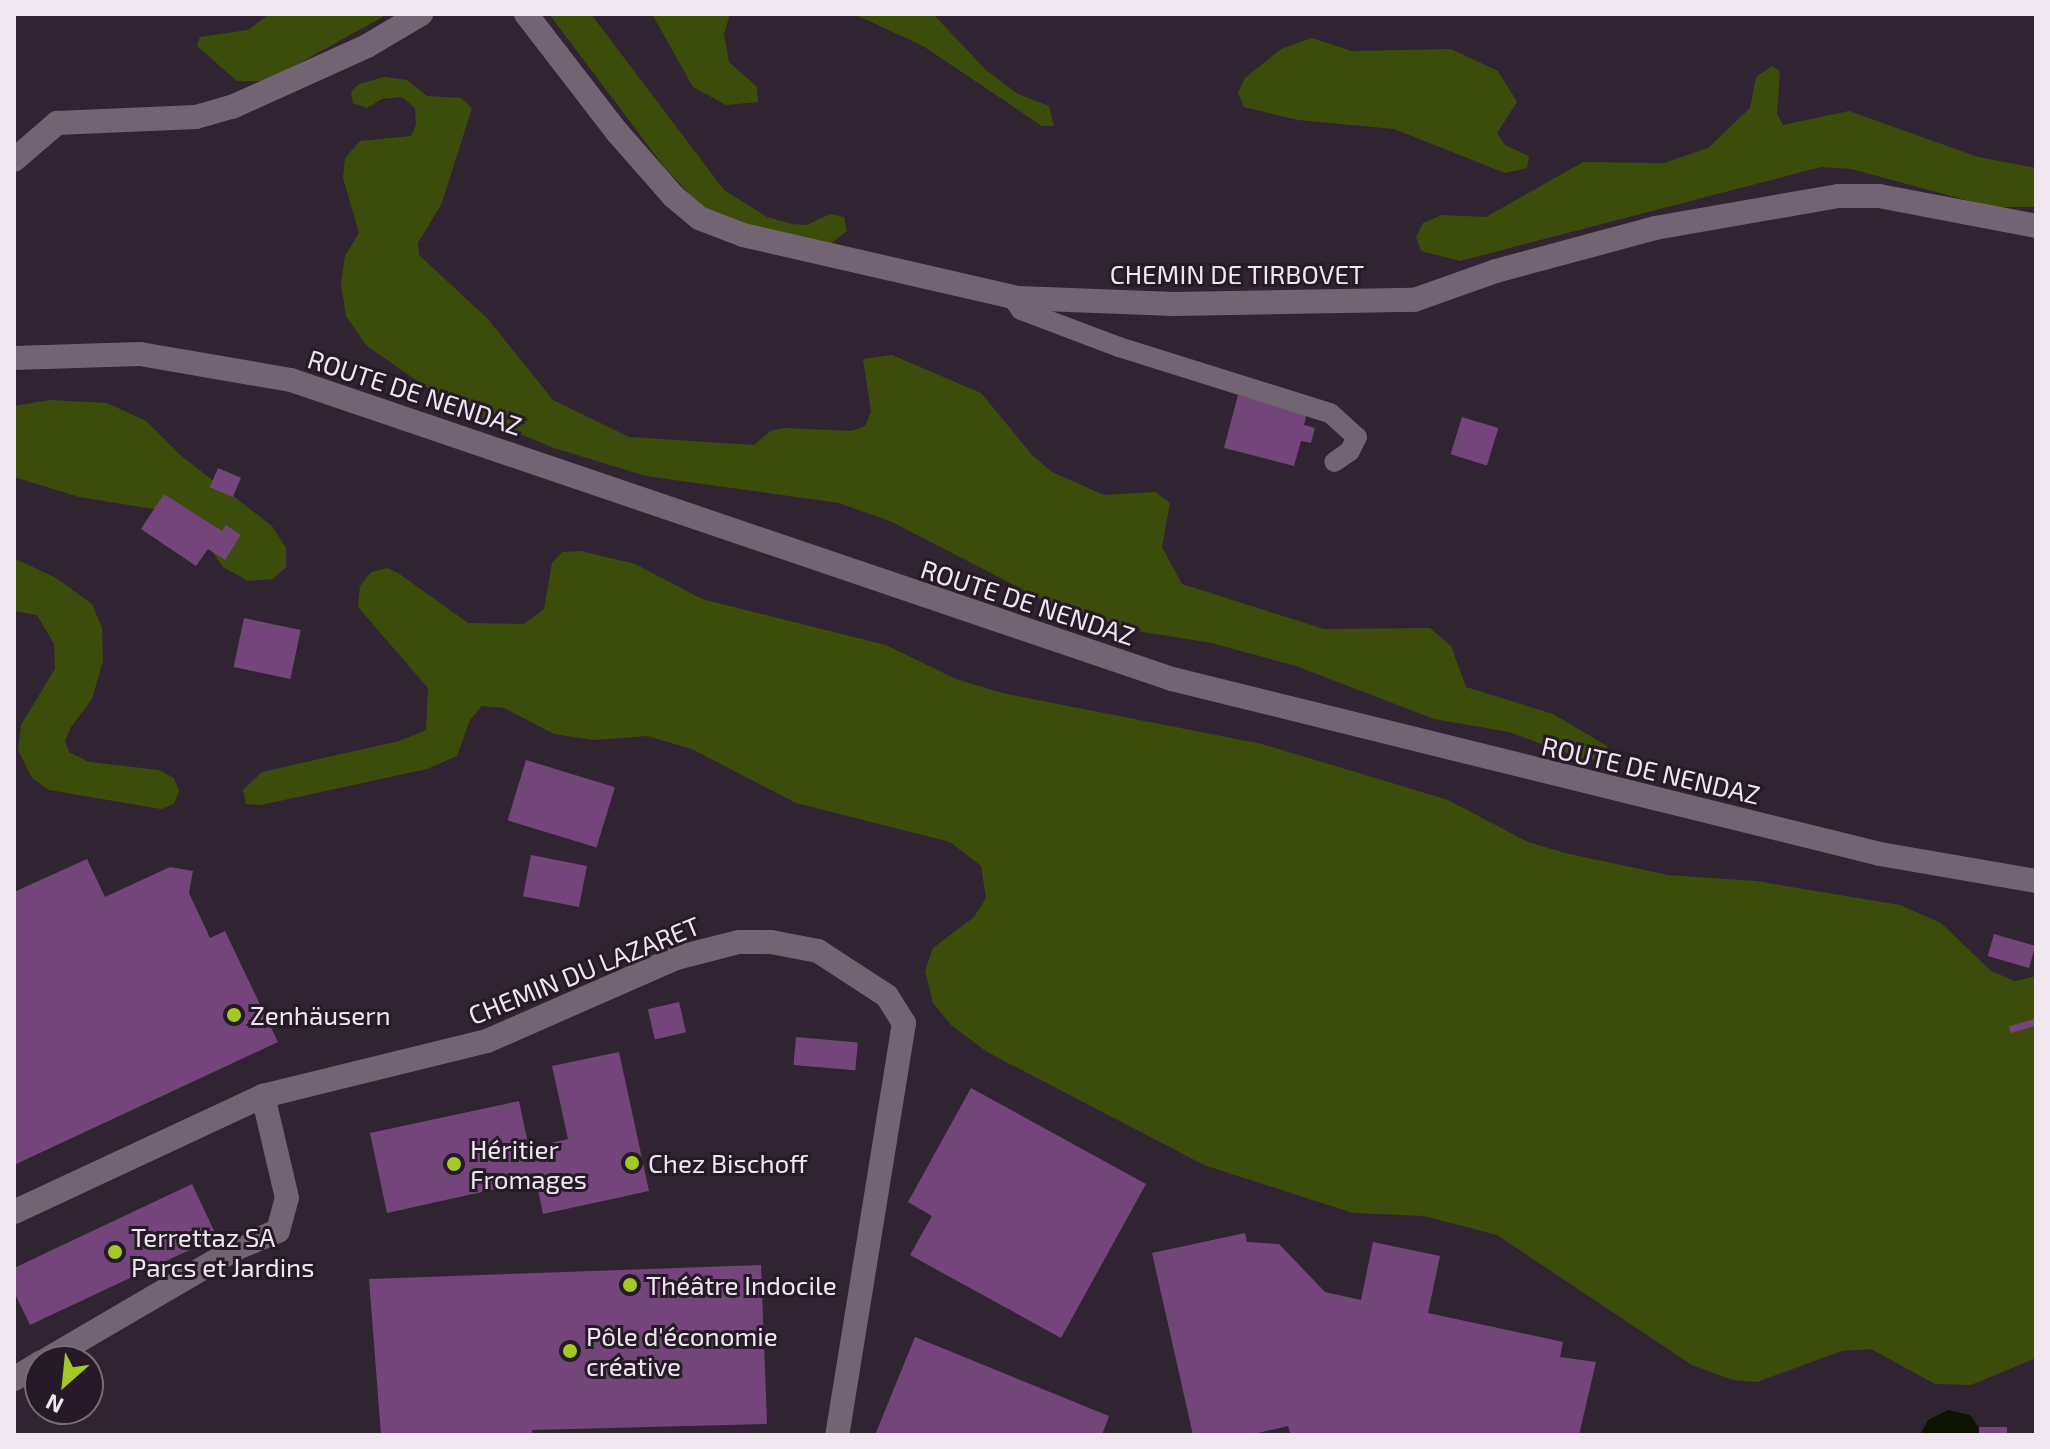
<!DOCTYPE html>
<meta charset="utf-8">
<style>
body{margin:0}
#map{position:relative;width:2050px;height:1449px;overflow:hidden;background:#312432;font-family:"Exo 2",sans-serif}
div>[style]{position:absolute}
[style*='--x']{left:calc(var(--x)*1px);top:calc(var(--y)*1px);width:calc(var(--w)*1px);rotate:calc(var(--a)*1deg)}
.green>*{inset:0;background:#3c4c0b}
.water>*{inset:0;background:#0e1401}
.building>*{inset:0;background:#74457a;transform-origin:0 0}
.lane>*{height:20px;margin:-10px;padding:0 10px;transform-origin:10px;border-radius:10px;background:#736474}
.street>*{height:24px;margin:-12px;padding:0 12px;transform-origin:12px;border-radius:12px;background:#736474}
.secondary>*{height:24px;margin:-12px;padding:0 12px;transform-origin:12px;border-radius:12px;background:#736474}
.dots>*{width:22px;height:22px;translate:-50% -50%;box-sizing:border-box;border:4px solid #271a28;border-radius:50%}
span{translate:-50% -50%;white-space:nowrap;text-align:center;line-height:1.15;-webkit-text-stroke:6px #271a28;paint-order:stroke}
.street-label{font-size:26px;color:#efe6f0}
.poi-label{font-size:26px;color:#efe6f0}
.left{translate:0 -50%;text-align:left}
.frame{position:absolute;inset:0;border:16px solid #efe6f0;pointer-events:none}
.north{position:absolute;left:24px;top:1345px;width:80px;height:80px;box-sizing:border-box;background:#271a28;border:2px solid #776c78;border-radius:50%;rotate:207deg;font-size:22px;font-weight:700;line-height:32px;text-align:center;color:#efe6f0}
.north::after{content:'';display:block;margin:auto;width:28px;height:36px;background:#a3c926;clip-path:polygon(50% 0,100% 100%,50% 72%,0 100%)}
</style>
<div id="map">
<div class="green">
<i style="clip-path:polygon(269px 14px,388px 14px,267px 81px,237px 81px,197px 46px,200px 37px,248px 30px)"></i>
<i style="clip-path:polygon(549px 14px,591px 14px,724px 190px,767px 217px,792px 224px,807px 225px,830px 214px,844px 217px,847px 231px,830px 244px,726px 221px,697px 202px,665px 168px)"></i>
<i style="clip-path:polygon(652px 14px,730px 14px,724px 34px,729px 62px,757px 87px,758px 102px,726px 105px,693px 87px)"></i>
<i style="clip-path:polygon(854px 14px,933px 14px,986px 70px,1018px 94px,1049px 106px,1054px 126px,1042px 126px,923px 46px)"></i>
<i style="clip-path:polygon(1312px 38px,1352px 51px,1451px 49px,1498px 71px,1517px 102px,1497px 133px,1505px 145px,1529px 156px,1527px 168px,1505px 173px,1394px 129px,1298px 120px,1244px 107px,1238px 93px,1245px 78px,1281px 49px)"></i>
<i style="clip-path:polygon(1772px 66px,1780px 71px,1777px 114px,1783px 125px,1849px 111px,1978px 157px,2036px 168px,2036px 207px,1992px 207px,1851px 169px,1821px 167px,1460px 261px,1421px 251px,1416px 237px,1423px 223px,1442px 215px,1486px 217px,1583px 162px,1664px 163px,1708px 148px,1750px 108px,1756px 77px)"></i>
<i style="clip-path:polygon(384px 77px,407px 80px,427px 96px,461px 98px,472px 108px,442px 203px,418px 243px,419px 255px,487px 318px,553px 400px,629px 437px,754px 445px,770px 431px,784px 428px,851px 431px,865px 426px,871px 412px,863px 359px,892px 355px,981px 393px,1033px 456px,1052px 472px,1104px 495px,1155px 492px,1170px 503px,1162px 547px,1182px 584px,1324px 629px,1430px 628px,1451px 646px,1466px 687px,1553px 714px,1607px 746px,1608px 753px,1600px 760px,1583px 759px,1509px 732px,1434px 719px,1296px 666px,1212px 643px,1137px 631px,1047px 602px,892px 522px,839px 503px,646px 476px,554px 448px,486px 420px,423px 385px,367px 346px,346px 316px,341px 284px,345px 256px,359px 233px,343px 178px,345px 158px,360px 141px,411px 136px,416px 125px,415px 108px,402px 97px,382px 99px,367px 108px,353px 103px,351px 92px,359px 84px)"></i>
<i style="clip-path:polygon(50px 400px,107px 403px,146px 421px,180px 455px,272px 526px,286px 548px,286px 567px,273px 579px,248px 581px,223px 567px,202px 537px,166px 511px,79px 497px,14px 477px,14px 406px)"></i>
<i style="clip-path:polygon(581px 551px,635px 564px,702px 599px,886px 645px,956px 679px,1002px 693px,1262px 744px,1382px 780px,1448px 800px,1528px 842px,1565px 853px,1668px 875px,1756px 881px,1900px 905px,1941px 923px,1991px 971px,2015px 981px,2036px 976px,2036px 1358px,1971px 1385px,1935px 1384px,1871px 1349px,1842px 1351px,1757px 1382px,1733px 1380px,1692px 1365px,1497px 1235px,1424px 1216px,1353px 1213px,1204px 1165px,987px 1052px,951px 1025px,933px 1003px,925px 971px,933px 948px,974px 917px,986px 898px,981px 866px,950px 842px,796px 803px,692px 749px,647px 736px,594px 740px,554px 734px,504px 708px,482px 706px,470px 720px,457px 756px,427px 769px,261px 805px,246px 804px,243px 790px,262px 772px,399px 741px,426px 730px,428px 688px,358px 607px,360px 586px,371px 572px,387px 568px,398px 573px,468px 623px,524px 624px,544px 609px,552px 563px,562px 552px)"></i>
<i style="clip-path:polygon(14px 558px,56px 578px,92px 604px,102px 628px,103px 661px,92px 699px,71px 727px,65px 741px,69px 752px,89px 762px,159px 770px,174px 778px,179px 791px,174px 804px,161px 809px,49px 790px,32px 778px,18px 750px,21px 725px,55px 669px,54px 644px,37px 615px,14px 611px)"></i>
</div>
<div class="water">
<i style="clip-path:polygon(1948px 1410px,1970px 1415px,1984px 1435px,1920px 1435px,1928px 1420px)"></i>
</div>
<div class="building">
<i style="clip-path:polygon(1238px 395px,1307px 413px,1304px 425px,1315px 428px,1311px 443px,1301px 441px,1294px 466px,1224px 448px)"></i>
<i style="left:1462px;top:417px;width:38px;height:39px;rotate:17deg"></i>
<i style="left:218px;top:468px;width:25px;height:21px;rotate:23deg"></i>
<i style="clip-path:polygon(164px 494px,222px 531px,226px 525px,241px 535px,225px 560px,208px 549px,196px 566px,141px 529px)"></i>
<i style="left:244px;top:618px;width:58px;height:50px;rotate:12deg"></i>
<i style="left:526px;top:760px;width:93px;height:63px;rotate:17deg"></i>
<i style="left:531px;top:855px;width:57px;height:42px;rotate:11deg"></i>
<i style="clip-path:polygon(87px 859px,105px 897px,170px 867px,193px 871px,189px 893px,210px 938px,225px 931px,278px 1042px,14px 1165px,14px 892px)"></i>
<i style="left:1994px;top:934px;width:43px;height:23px;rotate:16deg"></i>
<i style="left:679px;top:1002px;width:31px;height:32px;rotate:77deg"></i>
<i style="left:2034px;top:1019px;width:7px;height:26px;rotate:74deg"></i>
<i style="left:796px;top:1037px;width:62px;height:28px;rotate:5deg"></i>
<i style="clip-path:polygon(619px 1052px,649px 1191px,543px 1214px,536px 1180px,387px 1213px,370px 1133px,519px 1101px,529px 1148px,568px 1139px,552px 1066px)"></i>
<i style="clip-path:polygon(971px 1088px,1146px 1184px,1061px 1338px,910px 1255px,932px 1216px,908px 1202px)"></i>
<i style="clip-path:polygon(192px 1184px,217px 1237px,30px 1325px,14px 1292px,14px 1268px)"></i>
<i style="clip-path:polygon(1245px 1233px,1247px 1242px,1279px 1244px,1325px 1292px,1361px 1300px,1373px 1242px,1440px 1256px,1428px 1313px,1563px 1342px,1560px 1357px,1596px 1362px,1579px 1435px,1291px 1435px,1288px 1426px,1249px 1435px,1193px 1435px,1152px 1253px)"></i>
<i style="clip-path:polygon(761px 1265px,767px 1424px,532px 1430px,533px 1435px,381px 1435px,369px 1279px)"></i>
<i style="clip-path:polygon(915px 1337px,1109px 1416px,1102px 1435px,875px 1435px)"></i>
<i style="left:2007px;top:1427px;width:8px;height:28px;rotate:90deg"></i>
</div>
<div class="lane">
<i style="--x:1011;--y:296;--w:17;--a:54"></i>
<i style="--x:1021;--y:310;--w:105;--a:20.7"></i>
<i style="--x:1119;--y:347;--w:221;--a:17.4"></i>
<i style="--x:1330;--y:413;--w:36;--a:42"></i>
<i style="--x:1357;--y:437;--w:16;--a:117"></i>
<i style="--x:1350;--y:451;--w:19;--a:145"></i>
</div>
<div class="street">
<i style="--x:526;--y:14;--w:149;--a:52.4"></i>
<i style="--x:617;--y:132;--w:85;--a:48.8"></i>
<i style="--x:673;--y:196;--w:34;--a:40"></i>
<i style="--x:699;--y:218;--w:47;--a:21.1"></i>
<i style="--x:743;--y:235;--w:282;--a:12.9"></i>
<i style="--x:1018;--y:298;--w:156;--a:2.2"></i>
<i style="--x:1174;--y:304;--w:240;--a:-1"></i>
<i style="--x:1414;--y:300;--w:87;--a:-19.5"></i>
<i style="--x:1496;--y:271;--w:165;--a:-15.1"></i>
<i style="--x:1655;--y:228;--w:186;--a:-9.9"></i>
<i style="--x:1838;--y:196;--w:41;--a:0"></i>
<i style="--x:1879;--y:196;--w:160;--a:10.8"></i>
<i style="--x:14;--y:160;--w:57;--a:-40.7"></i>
<i style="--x:57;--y:123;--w:139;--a:-2.5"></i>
<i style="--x:196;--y:117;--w:37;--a:-16"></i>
<i style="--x:232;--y:107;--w:148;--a:-24.3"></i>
<i style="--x:367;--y:46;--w:63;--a:-30.7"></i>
<i style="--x:14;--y:1212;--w:275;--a:-25"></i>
<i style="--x:263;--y:1096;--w:231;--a:-13.8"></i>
<i style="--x:487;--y:1041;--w:206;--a:-23.7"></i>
<i style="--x:676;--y:958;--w:65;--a:-14.3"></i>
<i style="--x:739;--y:942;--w:32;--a:0"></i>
<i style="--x:771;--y:942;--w:48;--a:10.8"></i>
<i style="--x:818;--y:951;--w:82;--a:33.1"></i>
<i style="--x:887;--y:996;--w:32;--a:58"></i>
<i style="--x:904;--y:1023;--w:417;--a:99.2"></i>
<i style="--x:44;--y:1361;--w:224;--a:-30.3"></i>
<i style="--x:237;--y:1248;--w:44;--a:-22.5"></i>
<i style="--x:278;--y:1231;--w:34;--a:-75"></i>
<i style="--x:287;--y:1198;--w:105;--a:-103.2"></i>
<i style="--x:14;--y:1379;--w:31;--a:-32"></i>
</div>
<div class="secondary">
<i style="--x:14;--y:358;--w:126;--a:-1.8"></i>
<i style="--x:140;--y:354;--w:153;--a:9.8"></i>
<i style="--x:291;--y:380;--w:930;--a:18.75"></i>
<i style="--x:1172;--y:679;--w:729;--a:13.88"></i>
<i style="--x:1880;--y:854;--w:158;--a:9.8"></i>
</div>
<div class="dots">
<i style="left:234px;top:1015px;background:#a3c926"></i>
<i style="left:632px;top:1163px;background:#a3c926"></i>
<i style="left:454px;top:1164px;background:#a3c926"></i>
<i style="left:115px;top:1252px;background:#a3c926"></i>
<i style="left:630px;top:1285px;background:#a3c926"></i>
<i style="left:570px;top:1351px;background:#a3c926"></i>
</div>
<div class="street-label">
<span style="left:1237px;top:274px">CHEMIN DE TIRBOVET</span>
<span style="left:415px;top:392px;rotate:18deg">ROUTE DE NENDAZ</span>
<span style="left:1028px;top:602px;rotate:18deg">ROUTE DE NENDAZ</span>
<span style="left:1651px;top:770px;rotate:13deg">ROUTE DE NENDAZ</span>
<span style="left:584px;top:970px;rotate:-22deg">CHEMIN DU LAZARET</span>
</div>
<div class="poi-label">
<span class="left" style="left:250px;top:1015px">Zenhäusern</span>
<span class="left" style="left:470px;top:1164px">Héritier<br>Fromages</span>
<span class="left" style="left:648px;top:1163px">Chez Bischoff</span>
<span class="left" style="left:131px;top:1252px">Terrettaz SA<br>Parcs et Jardins</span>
<span class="left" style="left:646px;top:1285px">Théâtre Indocile</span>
<span class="left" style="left:586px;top:1351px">Pôle d'économie<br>créative</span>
</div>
<div class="frame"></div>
<div class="north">N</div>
</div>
